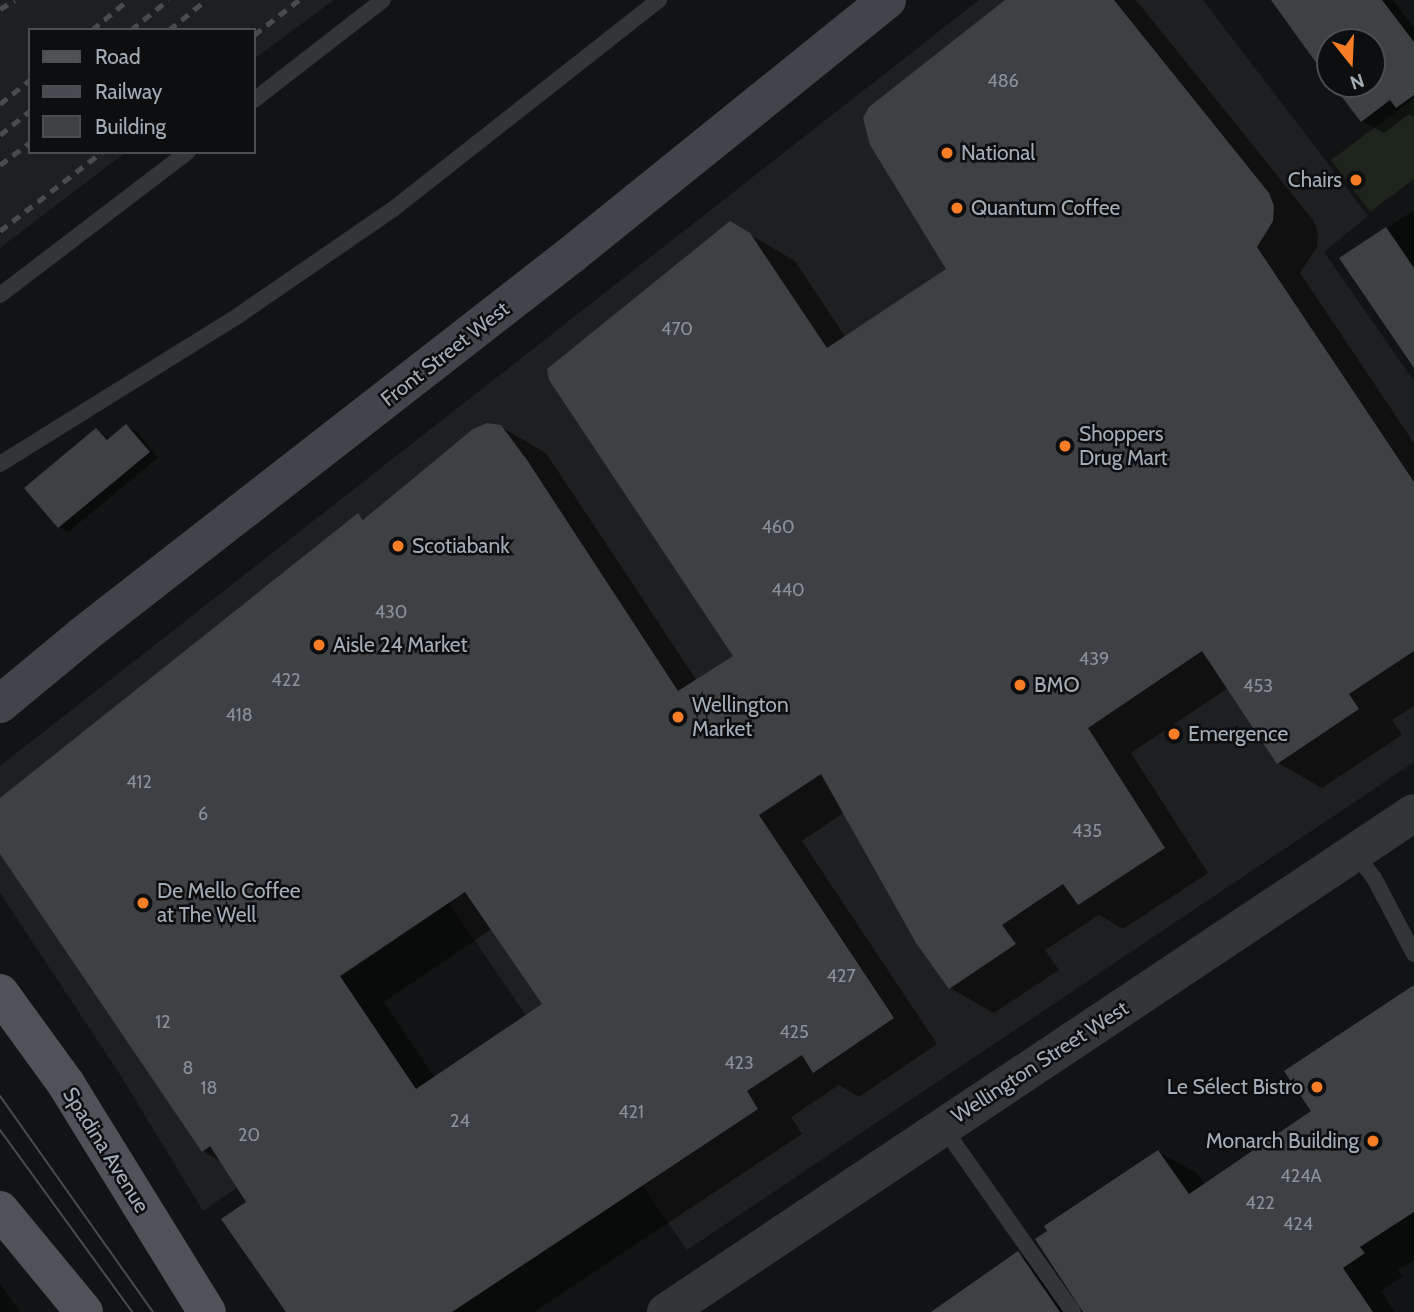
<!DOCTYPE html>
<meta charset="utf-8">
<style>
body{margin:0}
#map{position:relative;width:1414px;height:1312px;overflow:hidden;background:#121314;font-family:Cabin,sans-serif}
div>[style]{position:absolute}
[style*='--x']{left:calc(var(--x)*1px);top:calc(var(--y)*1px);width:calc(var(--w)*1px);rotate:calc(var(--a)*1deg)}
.built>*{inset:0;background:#1e1f21}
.green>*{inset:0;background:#1d241c}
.shadow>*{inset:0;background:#0007}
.building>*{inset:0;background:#3e4144}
.service>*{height:16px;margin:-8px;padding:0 8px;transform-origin:8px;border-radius:8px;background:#333639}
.tertiary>*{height:38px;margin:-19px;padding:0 19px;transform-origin:19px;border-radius:19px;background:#333639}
.secondary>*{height:38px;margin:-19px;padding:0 19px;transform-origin:19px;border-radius:19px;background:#414549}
.primary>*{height:38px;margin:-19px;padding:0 19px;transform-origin:19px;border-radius:19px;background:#4f5358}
.tram>*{height:2px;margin:-1px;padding:0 1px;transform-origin:1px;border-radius:1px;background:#484c50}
.rail>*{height:5px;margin-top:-2.5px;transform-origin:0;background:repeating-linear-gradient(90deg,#484c50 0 9px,transparent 0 16px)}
.dots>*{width:19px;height:19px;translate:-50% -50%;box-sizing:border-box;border:4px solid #0d0e0f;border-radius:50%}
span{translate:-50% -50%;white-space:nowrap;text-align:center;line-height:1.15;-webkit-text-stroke:5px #0d0e0f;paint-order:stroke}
.number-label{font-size:18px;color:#8a9299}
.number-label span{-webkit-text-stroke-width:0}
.poi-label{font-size:21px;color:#a3adb5}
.left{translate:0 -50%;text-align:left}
.right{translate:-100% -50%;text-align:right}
.street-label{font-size:21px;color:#a3adb5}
.legend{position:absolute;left:28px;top:28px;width:228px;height:126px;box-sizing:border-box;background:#0d0e0f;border:2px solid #494e51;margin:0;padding:9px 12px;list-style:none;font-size:21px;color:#a3adb5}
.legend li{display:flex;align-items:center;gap:14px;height:35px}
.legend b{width:35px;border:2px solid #494e51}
.north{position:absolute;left:1316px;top:28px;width:70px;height:70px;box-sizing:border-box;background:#0d0e0f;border:2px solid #494e51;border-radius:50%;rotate:162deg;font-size:19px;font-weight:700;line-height:28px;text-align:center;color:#a3adb5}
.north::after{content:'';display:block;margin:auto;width:24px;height:32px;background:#f87d27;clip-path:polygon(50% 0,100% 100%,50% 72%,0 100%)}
</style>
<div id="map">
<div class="built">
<i style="clip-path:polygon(0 0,334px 0,254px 59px,254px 30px,30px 30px,30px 152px,126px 152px,0 248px)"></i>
<i style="clip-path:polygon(979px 0,1203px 0,1368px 216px,1324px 252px,1414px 381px,1414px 762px,687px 1250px,449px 903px,326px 988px,387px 1084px,203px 1211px,119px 1073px,0 893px,0 766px)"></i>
</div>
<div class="green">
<i style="clip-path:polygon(1414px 98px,1414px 179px,1370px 212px,1331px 160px)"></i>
</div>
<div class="shadow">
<i style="clip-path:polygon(evenodd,1008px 0,1136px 0,1313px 220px,1318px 232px,1317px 247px,1300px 273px,1414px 443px,1414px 706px,1392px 720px,1402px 735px,1322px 788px,1278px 763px,1228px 688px,1131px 753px,1208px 873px,1123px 929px,1099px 915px,1045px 950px,1059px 970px,994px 1013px,950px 988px,845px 812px,802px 841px,937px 1044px,859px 1097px,839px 1085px,791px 1117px,802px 1134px,534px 1312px,288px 1312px,249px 1202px,223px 1163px,203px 1151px,0 850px,0 801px,358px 515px,366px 520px,501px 427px,546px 453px,697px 681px,736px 656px,730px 223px,795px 261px,846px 338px,949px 269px,1008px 0,493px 928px,544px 1005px,435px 1078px,384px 1002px,493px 928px)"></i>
<i style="clip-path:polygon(1273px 0,1393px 0,1414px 28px,1414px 117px,1409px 114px,1384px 133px,1362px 121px,1334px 84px,1372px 84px,1372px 42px,1330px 42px,1330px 79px)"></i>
<i style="clip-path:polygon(1414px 210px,1414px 365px,1342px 258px)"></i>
<i style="clip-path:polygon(126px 426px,136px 431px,158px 458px,68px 532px,59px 527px,97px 430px,110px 440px)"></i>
<i style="clip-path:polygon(1414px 992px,1414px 1260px,1398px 1270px,1403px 1276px,1381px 1291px,1395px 1312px,1084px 1312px,1159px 1152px,1198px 1174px,1205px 1185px,1314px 1112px)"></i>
<i style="clip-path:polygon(1018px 1254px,1057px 1276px,1082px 1312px,934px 1312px)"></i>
<i style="clip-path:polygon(0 1284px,20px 1312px,0 1312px)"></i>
</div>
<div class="building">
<i style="clip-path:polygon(evenodd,1005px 0,1114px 0,1269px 193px,1274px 206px,1273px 221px,1257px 247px,1414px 482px,1414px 651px,1349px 694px,1359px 709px,1277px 764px,1202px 651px,1088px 728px,1165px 848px,1078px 905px,1063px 884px,1002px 925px,1016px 944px,949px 989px,916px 943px,821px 774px,759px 815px,894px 1018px,813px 1073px,802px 1055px,747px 1091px,758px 1109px,452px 1312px,286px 1312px,221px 1219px,246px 1202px,210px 1146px,202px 1152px,0 854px,0 798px,358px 513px,363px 520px,473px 429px,487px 423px,501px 425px,527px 460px,678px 691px,733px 656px,549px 380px,547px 369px,730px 221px,750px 233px,827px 348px,946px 269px,870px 145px,863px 118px,869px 107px,1005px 0,465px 892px,542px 1004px,416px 1089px,340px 976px,465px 892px)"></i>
<i style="clip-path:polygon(1271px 0,1382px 0,1414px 42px,1414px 95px,1396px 108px,1390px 100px,1361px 122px,1332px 84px,1372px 84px,1372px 42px,1330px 42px,1330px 82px)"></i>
<i style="clip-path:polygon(1386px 227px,1414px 268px,1414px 368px,1339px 258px)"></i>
<i style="clip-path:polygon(126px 424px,150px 452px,58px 528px,24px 488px,96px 428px,107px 440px)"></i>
<i style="clip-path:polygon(1414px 985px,1414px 1212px,1360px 1247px,1365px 1253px,1343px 1268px,1373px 1312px,1083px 1312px,1035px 1239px,1047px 1231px,1044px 1226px,1158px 1150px,1189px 1194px,1311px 1111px,1284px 1071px)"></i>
<i style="clip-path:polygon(1018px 1251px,1060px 1312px,931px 1312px)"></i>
</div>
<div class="service">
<i style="--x:254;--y:100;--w:163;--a:-37.8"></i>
<i style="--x:0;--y:295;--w:236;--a:-37.3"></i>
<i style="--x:0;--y:464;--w:282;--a:-31.9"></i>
<i style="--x:239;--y:315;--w:186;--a:-34.5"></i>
<i style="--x:392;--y:210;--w:340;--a:-38.2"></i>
<i style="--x:1355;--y:853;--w:31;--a:53"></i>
<i style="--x:1374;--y:878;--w:86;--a:62.2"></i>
<i style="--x:943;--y:1127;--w:226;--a:54.9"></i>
</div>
<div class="tertiary">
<i style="--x:666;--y:1312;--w:899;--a:-33.71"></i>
</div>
<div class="secondary">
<i style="--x:0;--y:704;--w:108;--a:-39.7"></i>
<i style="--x:83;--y:635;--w:619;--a:-37.91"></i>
<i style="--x:571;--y:255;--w:406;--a:-38.9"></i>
</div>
<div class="primary">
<i style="--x:0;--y:993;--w:112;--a:54"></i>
<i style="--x:66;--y:1084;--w:268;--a:58.3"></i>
<i style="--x:0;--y:1210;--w:132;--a:50.5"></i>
</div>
<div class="tram">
<i style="--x:0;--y:1096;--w:265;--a:54.7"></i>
<i style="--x:0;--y:1130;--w:225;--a:54"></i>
</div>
<div class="rail">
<i style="--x:0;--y:9;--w:17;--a:-31"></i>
<i style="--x:92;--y:30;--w:47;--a:-39.8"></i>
<i style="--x:131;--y:30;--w:48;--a:-39"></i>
<i style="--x:169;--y:30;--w:48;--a:-39"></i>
<i style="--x:254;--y:35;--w:57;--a:-37.9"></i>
<i style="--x:0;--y:104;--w:38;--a:-39"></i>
<i style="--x:0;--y:135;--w:38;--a:-39"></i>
<i style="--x:0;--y:165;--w:38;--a:-37"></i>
<i style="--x:0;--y:231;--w:129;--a:-37.8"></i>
</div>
<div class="dots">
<i style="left:947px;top:153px;background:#f87d27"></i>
<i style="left:1356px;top:180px;background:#f87d27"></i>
<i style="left:957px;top:208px;background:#f87d27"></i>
<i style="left:1065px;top:446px;background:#f87d27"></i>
<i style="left:398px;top:546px;background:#f87d27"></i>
<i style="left:319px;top:645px;background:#f87d27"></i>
<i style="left:1020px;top:685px;background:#f87d27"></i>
<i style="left:678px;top:717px;background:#f87d27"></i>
<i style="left:1174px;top:734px;background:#f87d27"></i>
<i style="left:143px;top:903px;background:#f87d27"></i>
<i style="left:1317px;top:1087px;background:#f87d27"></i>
<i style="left:1373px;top:1141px;background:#f87d27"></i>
</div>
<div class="number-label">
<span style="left:1003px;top:81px">486</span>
<span style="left:677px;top:329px">470</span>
<span style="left:778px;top:527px">460</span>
<span style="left:788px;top:590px">440</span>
<span style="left:391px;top:612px">430</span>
<span style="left:1094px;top:659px">439</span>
<span style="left:286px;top:680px">422</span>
<span style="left:1258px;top:686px">453</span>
<span style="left:239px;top:715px">418</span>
<span style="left:139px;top:782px">412</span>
<span style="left:203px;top:814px">6</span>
<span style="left:1087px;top:831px">435</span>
<span style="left:841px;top:976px">427</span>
<span style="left:163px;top:1022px">12</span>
<span style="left:794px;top:1032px">425</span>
<span style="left:739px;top:1063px">423</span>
<span style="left:188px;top:1068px">8</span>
<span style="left:209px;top:1088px">18</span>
<span style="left:631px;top:1112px">421</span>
<span style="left:460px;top:1121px">24</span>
<span style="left:249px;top:1135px">20</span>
<span style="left:1301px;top:1176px">424A</span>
<span style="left:1260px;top:1203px">422</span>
<span style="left:1298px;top:1224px">424</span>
</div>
<div class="poi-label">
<span class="left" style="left:961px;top:153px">National</span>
<span class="right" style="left:1342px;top:180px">Chairs</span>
<span class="left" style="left:971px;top:208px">Quantum Coffee</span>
<span class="left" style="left:1079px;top:446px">Shoppers<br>Drug Mart</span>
<span class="left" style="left:412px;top:546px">Scotiabank</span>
<span class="left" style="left:333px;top:645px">Aisle 24 Market</span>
<span class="left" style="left:1034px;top:685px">BMO</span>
<span class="left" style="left:692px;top:717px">Wellington<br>Market</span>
<span class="left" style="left:1188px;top:734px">Emergence</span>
<span class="left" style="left:157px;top:903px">De Mello Coffee<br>at The Well</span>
<span class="right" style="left:1303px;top:1087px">Le Sélect Bistro</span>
<span class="right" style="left:1359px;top:1141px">Monarch Building</span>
</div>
<div class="street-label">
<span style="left:445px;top:354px;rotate:-38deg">Front Street West</span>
<span style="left:1040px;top:1062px;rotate:-33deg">Wellington Street West</span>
<span style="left:106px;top:1150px;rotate:58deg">Spadina Avenue</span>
</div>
<ul class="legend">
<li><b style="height:9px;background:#4f5358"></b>Road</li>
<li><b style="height:9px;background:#484c50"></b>Railway</li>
<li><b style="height:19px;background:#3e4144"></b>Building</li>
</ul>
<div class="north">N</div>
</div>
